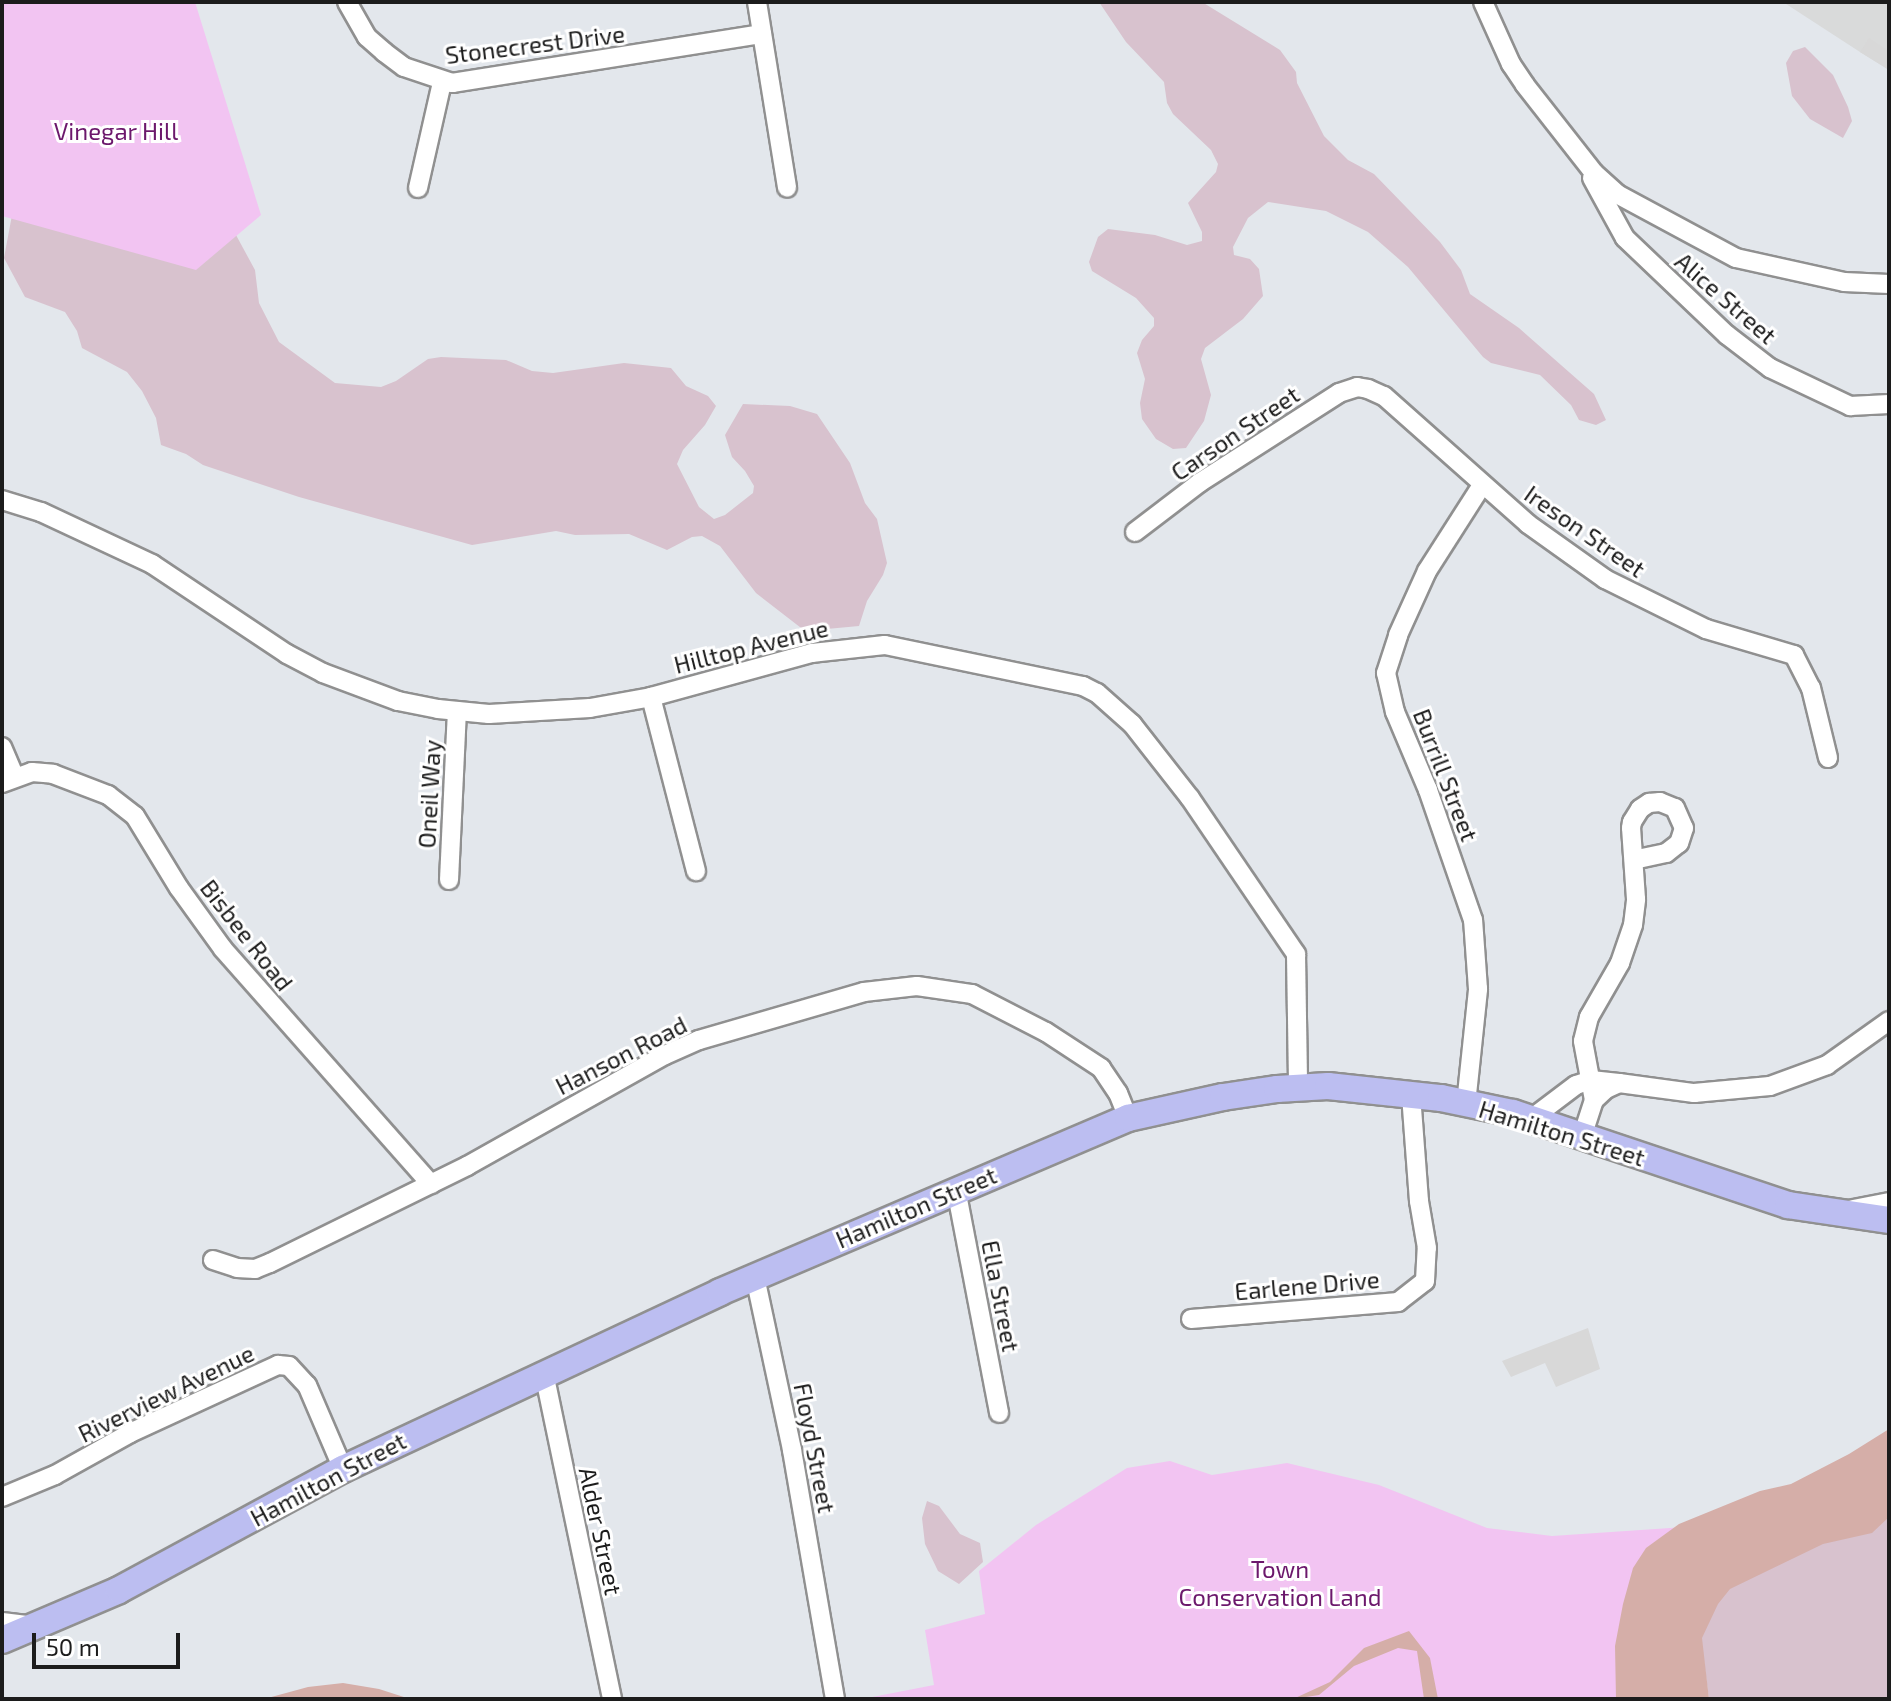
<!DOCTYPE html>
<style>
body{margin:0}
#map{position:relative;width:1891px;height:1701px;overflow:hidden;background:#e3e7ec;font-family:"Exo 2",sans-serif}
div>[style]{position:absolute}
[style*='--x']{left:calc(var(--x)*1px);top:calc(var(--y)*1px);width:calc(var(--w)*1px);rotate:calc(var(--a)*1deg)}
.residential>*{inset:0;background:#d9dada}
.wetland>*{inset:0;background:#d8c2ce}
.park>*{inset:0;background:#f2c4f2}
.parking>*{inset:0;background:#d8d8d8}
.water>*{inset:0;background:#d5aea8}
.roads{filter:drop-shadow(2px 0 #909090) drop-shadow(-2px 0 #909090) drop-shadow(0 2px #909090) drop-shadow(0 -2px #909090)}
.street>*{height:18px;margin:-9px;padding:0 9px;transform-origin:9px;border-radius:9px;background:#fff}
.secondary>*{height:26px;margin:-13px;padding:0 13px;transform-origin:13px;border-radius:13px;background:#bcbef1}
span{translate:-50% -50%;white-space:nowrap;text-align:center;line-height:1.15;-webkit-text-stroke:6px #fff;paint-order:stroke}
.street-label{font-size:24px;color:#1c1c1c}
.park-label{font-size:24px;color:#6c186c}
.frame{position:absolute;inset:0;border:4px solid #1c1c1c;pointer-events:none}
.scale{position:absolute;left:32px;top:1633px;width:148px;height:36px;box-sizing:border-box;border:4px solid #1c1c1c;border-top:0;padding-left:10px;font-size:24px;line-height:28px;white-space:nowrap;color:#1c1c1c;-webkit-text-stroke:6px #fff;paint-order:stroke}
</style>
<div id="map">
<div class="residential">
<i style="clip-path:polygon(1783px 2px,1889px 2px,1889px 70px,1860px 52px)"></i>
</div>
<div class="wetland">
<i style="clip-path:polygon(1099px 2px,1202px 2px,1280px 50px,1296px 72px,1297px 83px,1324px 136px,1348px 160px,1374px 174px,1440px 242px,1461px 270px,1470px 294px,1519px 328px,1594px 394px,1606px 420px,1596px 425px,1579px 420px,1571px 405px,1540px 375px,1491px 363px,1483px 357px,1408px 267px,1368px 232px,1326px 211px,1268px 202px,1248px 218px,1233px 247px,1234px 255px,1250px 259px,1259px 269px,1263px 296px,1243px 319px,1205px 348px,1201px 359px,1211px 395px,1204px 421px,1186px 448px,1173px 449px,1156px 439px,1142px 419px,1140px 403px,1145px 379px,1137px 353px,1142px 340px,1154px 326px,1154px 318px,1136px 298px,1092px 271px,1089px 262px,1098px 237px,1108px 229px,1155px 235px,1187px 245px,1202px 241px,1202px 232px,1188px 203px,1216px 172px,1218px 164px,1211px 150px,1173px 114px,1167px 103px,1164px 82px,1126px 42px)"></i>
<i style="clip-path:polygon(1805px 47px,1833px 75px,1848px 107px,1852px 121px,1843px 138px,1810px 119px,1792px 96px,1786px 63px,1793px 51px)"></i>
<i style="clip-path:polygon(12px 215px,230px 224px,255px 270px,259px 303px,279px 342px,335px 383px,381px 387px,396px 381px,428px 359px,441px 357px,506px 360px,532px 371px,553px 373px,624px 363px,671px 368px,686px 386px,708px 396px,716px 406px,705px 425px,683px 450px,677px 464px,699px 507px,714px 519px,725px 515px,753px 493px,754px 486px,745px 471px,732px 457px,725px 435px,743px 404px,790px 406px,817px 414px,850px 463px,865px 503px,877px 519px,887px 563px,883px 575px,867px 601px,859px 626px,805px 631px,756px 593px,720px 546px,702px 536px,692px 537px,667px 550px,629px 534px,575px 535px,556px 531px,472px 545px,299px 497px,203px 465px,186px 454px,161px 445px,156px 418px,142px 391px,127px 372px,82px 348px,77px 331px,65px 312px,25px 297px,4px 258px)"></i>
<i style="clip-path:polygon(927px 1501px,939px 1506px,960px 1534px,980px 1543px,983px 1562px,959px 1584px,938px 1571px,925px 1544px,922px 1518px)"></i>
<i style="clip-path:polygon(1889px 1506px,1889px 1699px,1709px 1699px,1698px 1616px,1704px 1585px)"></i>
</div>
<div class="park">
<i style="clip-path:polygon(2px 2px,195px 2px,261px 215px,196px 270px,2px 216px)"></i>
<i style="clip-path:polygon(1170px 1461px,1212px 1475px,1287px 1463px,1379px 1485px,1487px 1528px,1552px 1536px,1685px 1527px,1626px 1699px,862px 1699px,934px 1685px,925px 1630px,985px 1614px,979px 1571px,1036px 1525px,1127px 1468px)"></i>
</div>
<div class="parking">
<i style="clip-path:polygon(1869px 38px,1889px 51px,1889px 70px,1860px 52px)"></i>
<i style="clip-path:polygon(1588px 1328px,1600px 1369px,1556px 1387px,1545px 1363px,1511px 1377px,1502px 1361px)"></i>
</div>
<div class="water">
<i style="clip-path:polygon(1889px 1429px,1889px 1517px,1872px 1533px,1823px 1544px,1730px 1589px,1718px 1604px,1702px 1638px,1709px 1699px,1616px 1699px,1615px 1646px,1623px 1604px,1633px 1568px,1646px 1548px,1679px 1524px,1760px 1491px,1791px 1484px,1849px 1454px)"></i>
<i style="clip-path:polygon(1409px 1631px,1430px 1658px,1438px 1699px,1424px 1699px,1417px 1651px,1398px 1648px,1354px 1666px,1319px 1695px,1293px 1699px,1330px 1682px,1364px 1648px)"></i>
<i style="clip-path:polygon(343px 1683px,379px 1689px,410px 1699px,264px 1699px,308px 1687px)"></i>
</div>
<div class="roads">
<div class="street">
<i style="--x:347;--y:2;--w:40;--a:60.3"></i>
<i style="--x:367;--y:37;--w:23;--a:41"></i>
<i style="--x:384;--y:52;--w:25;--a:37"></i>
<i style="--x:404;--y:67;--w:51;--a:18.4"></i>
<i style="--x:452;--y:83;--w:314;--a:-9"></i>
<i style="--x:757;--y:2;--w:188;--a:80.8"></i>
<i style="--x:1483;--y:2;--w:68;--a:65.7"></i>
<i style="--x:1511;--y:64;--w:25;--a:56"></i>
<i style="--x:1525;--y:85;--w:112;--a:51.9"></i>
<i style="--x:1594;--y:173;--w:31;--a:42"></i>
<i style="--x:1617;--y:194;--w:135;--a:28.3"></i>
<i style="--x:1736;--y:258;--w:111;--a:12.5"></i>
<i style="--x:1844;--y:282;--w:45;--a:2.5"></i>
<i style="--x:1592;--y:178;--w:68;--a:61.2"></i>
<i style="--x:1625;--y:238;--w:141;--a:43.6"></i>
<i style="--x:1727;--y:335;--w:54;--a:37.5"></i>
<i style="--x:1770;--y:368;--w:89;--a:25.4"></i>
<i style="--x:1850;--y:406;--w:39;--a:-3"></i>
<i style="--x:418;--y:188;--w:109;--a:-77.2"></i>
<i style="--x:2;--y:500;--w:41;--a:17.1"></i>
<i style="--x:41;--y:512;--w:123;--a:25.1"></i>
<i style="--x:152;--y:564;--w:162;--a:33.7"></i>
<i style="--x:287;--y:654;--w:41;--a:27.8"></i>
<i style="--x:323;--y:673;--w:80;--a:20.5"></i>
<i style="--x:398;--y:701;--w:41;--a:11.3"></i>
<i style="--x:438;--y:709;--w:51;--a:5.6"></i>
<i style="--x:489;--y:714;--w:101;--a:-3.4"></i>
<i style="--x:590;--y:708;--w:62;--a:-10.2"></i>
<i style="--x:651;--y:697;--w:167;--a:-15.3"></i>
<i style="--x:812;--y:653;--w:73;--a:-6.3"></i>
<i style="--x:885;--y:645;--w:202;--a:11.7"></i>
<i style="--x:1083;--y:686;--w:16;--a:27"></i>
<i style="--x:1097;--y:693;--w:47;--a:41.5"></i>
<i style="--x:1132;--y:724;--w:94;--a:51.9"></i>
<i style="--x:1190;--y:798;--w:189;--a:55.8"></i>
<i style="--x:1296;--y:954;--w:134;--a:89.1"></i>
<i style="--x:1135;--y:532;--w:81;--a:-37.4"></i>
<i style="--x:1199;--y:483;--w:166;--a:-32.7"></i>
<i style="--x:1339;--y:393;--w:19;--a:-18"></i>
<i style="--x:1357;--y:387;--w:11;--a:10"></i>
<i style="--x:1368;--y:389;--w:17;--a:24"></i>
<i style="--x:1384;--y:396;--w:193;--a:41.6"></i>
<i style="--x:1528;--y:524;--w:95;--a:35.5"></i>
<i style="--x:1605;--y:579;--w:113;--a:26.3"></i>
<i style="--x:1706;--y:629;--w:92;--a:16.5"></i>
<i style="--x:1794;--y:655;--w:37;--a:63"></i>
<i style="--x:1811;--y:688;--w:72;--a:76.3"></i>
<i style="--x:651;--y:697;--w:180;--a:75.5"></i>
<i style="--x:2;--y:747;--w:33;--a:67"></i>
<i style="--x:2;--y:783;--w:32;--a:-20"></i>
<i style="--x:32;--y:772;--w:21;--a:5"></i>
<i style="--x:53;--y:774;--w:59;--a:20.9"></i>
<i style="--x:108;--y:795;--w:34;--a:38"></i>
<i style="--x:135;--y:816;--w:84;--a:58.6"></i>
<i style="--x:179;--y:888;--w:75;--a:54.2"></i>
<i style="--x:223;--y:949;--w:314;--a:48.5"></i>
<i style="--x:449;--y:880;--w:169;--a:-87.3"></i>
<i style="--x:1619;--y:1083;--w:76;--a:7.6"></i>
<i style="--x:1694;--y:1093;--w:76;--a:-5.3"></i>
<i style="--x:1770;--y:1086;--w:61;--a:-20.2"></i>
<i style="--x:1827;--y:1065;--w:76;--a:-35.4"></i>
<i style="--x:1594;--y:1100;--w:60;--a:-100.6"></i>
<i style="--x:1583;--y:1041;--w:25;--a:-76"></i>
<i style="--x:1589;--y:1017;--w:62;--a:-60.1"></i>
<i style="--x:1620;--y:963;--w:40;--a:-71.1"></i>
<i style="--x:1633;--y:925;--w:26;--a:-83"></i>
<i style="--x:1636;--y:899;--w:71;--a:-94"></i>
<i style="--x:1631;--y:828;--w:6;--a:-81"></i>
<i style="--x:1632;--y:822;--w:15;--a:-58"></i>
<i style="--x:1640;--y:809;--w:11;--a:-34"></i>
<i style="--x:1649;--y:803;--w:11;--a:-5"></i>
<i style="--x:1660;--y:802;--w:16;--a:22"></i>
<i style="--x:1675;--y:808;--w:22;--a:66"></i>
<i style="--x:1684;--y:828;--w:16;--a:108"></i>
<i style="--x:1679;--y:843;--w:16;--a:142"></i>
<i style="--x:1666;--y:853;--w:33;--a:168"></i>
<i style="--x:1466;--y:1104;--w:116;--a:-84"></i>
<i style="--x:1478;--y:989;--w:69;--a:-94.1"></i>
<i style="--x:1473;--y:920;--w:138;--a:-109.1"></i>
<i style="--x:1428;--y:790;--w:85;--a:-112.9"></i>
<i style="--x:1395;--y:712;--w:40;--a:-103"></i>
<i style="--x:1386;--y:673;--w:40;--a:-72"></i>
<i style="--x:1398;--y:635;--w:70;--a:-65.6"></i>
<i style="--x:1427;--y:571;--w:102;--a:-57.4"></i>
<i style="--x:1531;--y:1119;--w:56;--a:-37.1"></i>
<i style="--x:1576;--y:1085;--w:16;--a:-18"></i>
<i style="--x:1591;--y:1080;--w:28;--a:6"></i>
<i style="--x:1619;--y:1083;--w:14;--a:155"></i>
<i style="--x:1606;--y:1089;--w:16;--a:137"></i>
<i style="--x:1594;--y:1100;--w:39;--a:108"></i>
<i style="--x:956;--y:1189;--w:228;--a:79.1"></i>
<i style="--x:1853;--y:1209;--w:37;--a:-11"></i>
<i style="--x:213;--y:1260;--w:25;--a:18"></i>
<i style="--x:237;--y:1268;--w:18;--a:3"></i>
<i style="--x:255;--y:1269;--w:16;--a:-22"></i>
<i style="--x:270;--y:1263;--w:220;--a:-26.2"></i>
<i style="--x:467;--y:1166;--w:227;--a:-29.3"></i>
<i style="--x:665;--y:1055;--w:37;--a:-24"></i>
<i style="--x:699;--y:1040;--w:172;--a:-16.2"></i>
<i style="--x:864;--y:992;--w:53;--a:-6.5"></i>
<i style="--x:917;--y:986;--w:56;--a:8.3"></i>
<i style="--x:972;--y:994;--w:83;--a:27.2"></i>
<i style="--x:1046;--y:1032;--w:66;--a:33.2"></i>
<i style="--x:1101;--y:1068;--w:30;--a:56"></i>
<i style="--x:1118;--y:1093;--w:27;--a:68"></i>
<i style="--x:755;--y:1277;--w:177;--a:77.9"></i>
<i style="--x:792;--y:1450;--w:253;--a:80.2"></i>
<i style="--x:1191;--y:1319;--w:208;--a:-4.7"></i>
<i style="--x:1398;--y:1302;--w:34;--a:-38"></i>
<i style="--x:1425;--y:1281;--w:33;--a:-87"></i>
<i style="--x:1427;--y:1248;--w:48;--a:-99.7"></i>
<i style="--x:1419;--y:1201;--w:107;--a:-94.3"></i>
<i style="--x:544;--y:1373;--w:333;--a:78.2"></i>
<i style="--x:2;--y:1497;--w:57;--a:-22.5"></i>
<i style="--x:55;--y:1475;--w:86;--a:-29.2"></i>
<i style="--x:130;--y:1433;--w:163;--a:-24.7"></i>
<i style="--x:278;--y:1365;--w:11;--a:5"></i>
<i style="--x:289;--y:1366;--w:26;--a:47"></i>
<i style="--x:307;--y:1385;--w:91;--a:66.8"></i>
<i style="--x:2;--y:1622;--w:31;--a:7"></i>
</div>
<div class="secondary">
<i style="--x:2;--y:1640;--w:127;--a:-23.1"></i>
<i style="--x:119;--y:1590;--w:255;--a:-28.4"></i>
<i style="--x:343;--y:1469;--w:416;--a:-25.1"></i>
<i style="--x:720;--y:1292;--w:444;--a:-23.1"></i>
<i style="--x:1128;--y:1118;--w:97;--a:-12.5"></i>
<i style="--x:1223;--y:1097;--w:55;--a:-8.4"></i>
<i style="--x:1277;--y:1089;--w:51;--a:-3.4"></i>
<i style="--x:1328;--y:1086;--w:114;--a:6.1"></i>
<i style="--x:1441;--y:1098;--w:74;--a:11.8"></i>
<i style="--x:1513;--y:1113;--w:290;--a:18.5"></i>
<i style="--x:1788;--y:1205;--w:102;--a:8.4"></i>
</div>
</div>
<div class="street-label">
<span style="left:535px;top:44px;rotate:-7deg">Stonecrest Drive</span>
<span style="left:1726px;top:298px;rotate:41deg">Alice Street</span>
<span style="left:1235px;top:433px;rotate:-34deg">Carson Street</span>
<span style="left:1585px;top:531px;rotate:35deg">Ireson Street</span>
<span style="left:751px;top:646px;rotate:-14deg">Hilltop Avenue</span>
<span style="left:1446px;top:775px;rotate:69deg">Burrill Street</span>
<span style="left:429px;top:794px;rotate:-87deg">Oneil Way</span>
<span style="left:247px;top:935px;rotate:52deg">Bisbee Road</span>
<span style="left:621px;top:1055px;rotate:-27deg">Hanson Road</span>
<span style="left:1562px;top:1133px;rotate:17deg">Hamilton Street</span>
<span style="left:916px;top:1207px;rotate:-23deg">Hamilton Street</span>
<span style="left:1307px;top:1285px;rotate:-5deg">Earlene Drive</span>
<span style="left:1001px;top:1296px;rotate:79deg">Ella Street</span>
<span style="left:166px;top:1393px;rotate:-26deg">Riverview Avenue</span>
<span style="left:815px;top:1448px;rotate:79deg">Floyd Street</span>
<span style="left:328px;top:1479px;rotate:-28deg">Hamilton Street</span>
<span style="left:601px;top:1531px;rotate:78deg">Alder Street</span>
</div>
<div class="park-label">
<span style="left:116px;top:131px">Vinegar Hill</span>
<span style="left:1280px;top:1583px">Town<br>Conservation Land</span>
</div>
<div class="frame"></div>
<div class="scale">50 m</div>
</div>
